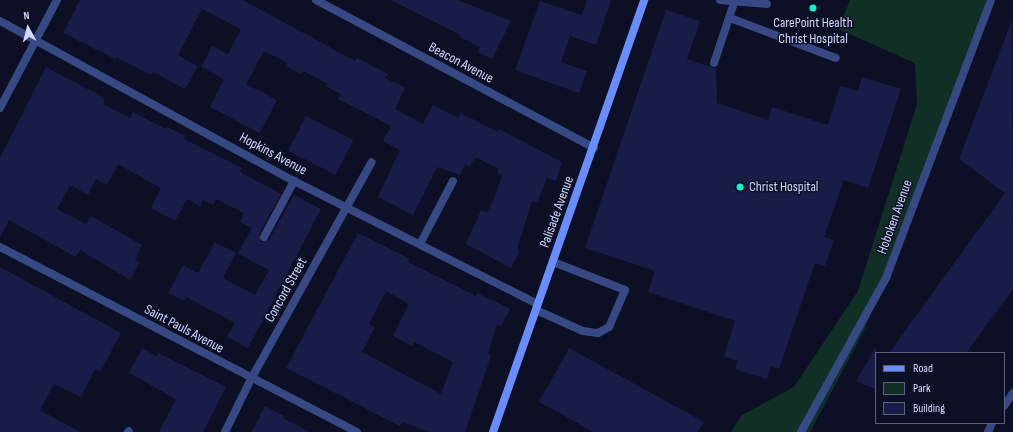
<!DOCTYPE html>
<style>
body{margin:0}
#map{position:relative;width:1013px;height:432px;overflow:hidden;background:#0d1024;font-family:"Sofia Sans Condensed",sans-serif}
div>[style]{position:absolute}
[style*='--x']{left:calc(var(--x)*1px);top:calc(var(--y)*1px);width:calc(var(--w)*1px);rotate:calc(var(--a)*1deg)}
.green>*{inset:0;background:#102f25}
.building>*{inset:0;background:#191c46;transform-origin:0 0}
.service>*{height:8px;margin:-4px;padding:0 4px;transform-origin:4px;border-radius:4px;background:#374985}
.minor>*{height:8px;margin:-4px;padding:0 4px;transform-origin:4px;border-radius:4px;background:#374985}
.tertiary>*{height:8px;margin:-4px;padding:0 4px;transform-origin:4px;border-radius:4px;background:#374985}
.secondary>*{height:8px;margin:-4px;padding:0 4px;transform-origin:4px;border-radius:4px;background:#688dff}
.dots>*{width:11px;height:11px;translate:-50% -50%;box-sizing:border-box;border:2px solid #0d1024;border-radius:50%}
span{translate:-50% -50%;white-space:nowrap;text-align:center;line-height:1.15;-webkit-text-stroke:3px #0d1024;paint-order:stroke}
.poi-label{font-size:14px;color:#d1d8ff}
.left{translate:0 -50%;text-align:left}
.street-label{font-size:14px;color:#d1d8ff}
.legend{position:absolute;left:875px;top:352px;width:130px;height:72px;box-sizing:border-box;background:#0d1024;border:1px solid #5b607c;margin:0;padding:5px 7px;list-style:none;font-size:12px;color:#d1d8ff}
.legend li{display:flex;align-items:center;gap:8px;height:20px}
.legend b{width:20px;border:1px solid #5b607c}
.north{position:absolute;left:8px;top:8px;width:40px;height:40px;-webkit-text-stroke:3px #0d1024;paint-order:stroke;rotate:353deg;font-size:11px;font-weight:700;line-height:16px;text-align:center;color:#d1d8ff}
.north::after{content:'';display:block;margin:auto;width:14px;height:18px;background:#d1d8ff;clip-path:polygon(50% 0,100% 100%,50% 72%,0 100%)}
</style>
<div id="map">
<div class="green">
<i style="clip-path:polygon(850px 0,991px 0,864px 331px,810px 432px,731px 432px,742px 415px,794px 387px,858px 291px,917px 104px,915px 63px,838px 29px)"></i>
</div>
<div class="building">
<i style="clip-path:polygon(80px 0,243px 0,355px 61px,357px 58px,388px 74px,385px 78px,405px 88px,395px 109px,423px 124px,433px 105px,458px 118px,461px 113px,498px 132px,499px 129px,562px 162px,556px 181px,547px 178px,537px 203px,532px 201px,517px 249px,520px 251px,511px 268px,466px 244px,481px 210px,487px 213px,493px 201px,502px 176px,497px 174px,499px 169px,475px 157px,470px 167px,465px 164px,460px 175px,437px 167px,413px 215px,378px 197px,400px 150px,383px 141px,391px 126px,338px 99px,341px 94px,327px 87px,328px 84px,303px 71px,301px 74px,286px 66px,288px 63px,264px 51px,246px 84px,277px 100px,260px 133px,210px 107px,224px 79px,201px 67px,212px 46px,228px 54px,241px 29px,202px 9px,178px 55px,198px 66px,185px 89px,153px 72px,151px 75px,116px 57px,115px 59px,63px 33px)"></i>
<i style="clip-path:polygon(391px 0,457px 0,511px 21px,492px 59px,478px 52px,480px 47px,460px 37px,461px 35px)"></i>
<i style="clip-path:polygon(587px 0,611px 0,596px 45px,570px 36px,561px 62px,587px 71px,579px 93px,515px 70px,540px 1px,582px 15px)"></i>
<i style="clip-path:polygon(666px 10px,700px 21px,687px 59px,716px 69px,717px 103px,768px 120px,772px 107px,828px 125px,840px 86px,858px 91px,862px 77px,901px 89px,868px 188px,844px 180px,824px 237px,834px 240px,825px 266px,815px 263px,779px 369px,771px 366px,767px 379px,735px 369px,738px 361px,724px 356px,735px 321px,648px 292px,655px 271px,585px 248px)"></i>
<i style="clip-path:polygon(1012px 20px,1013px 289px,966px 353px,889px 353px,1005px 193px,959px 159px)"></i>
<i style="clip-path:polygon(46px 67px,95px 93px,105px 100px,103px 104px,130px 118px,133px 112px,166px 129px,167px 127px,185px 136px,184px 139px,242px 168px,240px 172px,281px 194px,259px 234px,262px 242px,269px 240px,294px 195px,321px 209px,248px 348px,227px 337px,235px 323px,186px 297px,184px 301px,168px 293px,183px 265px,198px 273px,215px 242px,236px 253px,223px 278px,255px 295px,269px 270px,238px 254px,252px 228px,240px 222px,244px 213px,216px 199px,213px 205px,203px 200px,200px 206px,187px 199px,175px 221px,151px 208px,161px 188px,118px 164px,107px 185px,96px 179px,88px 195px,70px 185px,57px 209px,86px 224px,91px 216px,142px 245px,135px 260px,140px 262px,130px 280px,80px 250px,76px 257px,9px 220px,0 237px,0 158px)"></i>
<i style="left:306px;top:116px;width:53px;height:39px;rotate:27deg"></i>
<i style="clip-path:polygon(evenodd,358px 233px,410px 259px,408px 262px,476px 296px,477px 293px,510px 309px,501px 326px,497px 324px,488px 354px,491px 356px,465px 432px,430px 432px,402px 422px,400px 426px,286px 368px,358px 233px,386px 291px,409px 304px,393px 336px,412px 346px,414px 342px,453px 362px,441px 394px,362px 352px,375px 327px,369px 324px,386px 291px)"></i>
<i style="clip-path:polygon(0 267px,121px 333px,100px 372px,95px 369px,81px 397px,54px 384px,40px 410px,80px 432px,0 432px)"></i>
<i style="clip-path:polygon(876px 347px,876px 389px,856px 381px)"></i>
<i style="clip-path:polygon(142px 348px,156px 356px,158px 353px,226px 387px,203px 432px,159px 432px,176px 399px,129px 373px)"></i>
<i style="clip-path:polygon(569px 348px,704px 422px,698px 432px,594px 432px,539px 402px)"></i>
<i style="clip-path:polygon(265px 406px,284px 416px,283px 418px,310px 432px,252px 432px)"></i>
</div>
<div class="service">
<i style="--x:730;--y:18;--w:113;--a:20.7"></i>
<i style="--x:714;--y:63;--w:66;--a:-71.6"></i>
<i style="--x:264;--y:237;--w:64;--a:-61.8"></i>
<i style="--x:420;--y:244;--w:71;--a:-62.4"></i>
<i style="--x:536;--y:310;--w:51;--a:24.1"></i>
<i style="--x:583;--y:331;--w:15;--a:8"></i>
<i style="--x:598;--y:333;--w:13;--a:-29"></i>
<i style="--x:609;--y:327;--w:40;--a:-66.6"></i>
<i style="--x:625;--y:290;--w:77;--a:-158.7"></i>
<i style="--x:1004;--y:406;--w:16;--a:-55"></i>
<i style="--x:128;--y:432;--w:1;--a:-45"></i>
<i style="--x:988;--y:432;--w:10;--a:-66"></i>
</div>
<div class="minor">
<i style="--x:316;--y:0;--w:315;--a:28"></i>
<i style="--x:720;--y:0;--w:47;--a:4.9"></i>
<i style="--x:0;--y:21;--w:335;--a:28.6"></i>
<i style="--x:294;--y:181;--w:273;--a:26.8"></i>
<i style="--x:0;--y:247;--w:402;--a:27.4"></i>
<i style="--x:225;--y:432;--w:59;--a:-63.9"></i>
<i style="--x:251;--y:379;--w:248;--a:-60.9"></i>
</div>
<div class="tertiary">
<i style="--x:0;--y:108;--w:122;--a:-62.2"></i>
<i style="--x:801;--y:432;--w:176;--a:-61.1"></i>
<i style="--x:886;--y:278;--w:297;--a:-69.3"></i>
</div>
<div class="secondary">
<i style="--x:493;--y:432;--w:458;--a:-70.7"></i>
</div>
<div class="dots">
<i style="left:813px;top:8px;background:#00fcd1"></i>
<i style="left:740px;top:187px;background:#00fcd1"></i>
</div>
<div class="poi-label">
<span style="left:813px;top:31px">CarePoint Health<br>Christ Hospital</span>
<span class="left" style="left:749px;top:187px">Christ Hospital</span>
</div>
<div class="street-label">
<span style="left:461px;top:63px;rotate:28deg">Beacon Avenue</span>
<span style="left:273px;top:154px;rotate:28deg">Hopkins Avenue</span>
<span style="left:557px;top:212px;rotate:-70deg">Palisade Avenue</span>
<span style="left:895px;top:217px;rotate:-70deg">Hoboken Avenue</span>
<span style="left:286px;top:290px;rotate:-61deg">Concord Street</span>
<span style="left:184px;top:329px;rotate:28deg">Saint Pauls Avenue</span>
</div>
<ul class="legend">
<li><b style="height:5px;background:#688dff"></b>Road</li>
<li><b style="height:11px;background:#102f25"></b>Park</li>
<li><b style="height:11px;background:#191c46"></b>Building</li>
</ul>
<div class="north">N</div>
</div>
